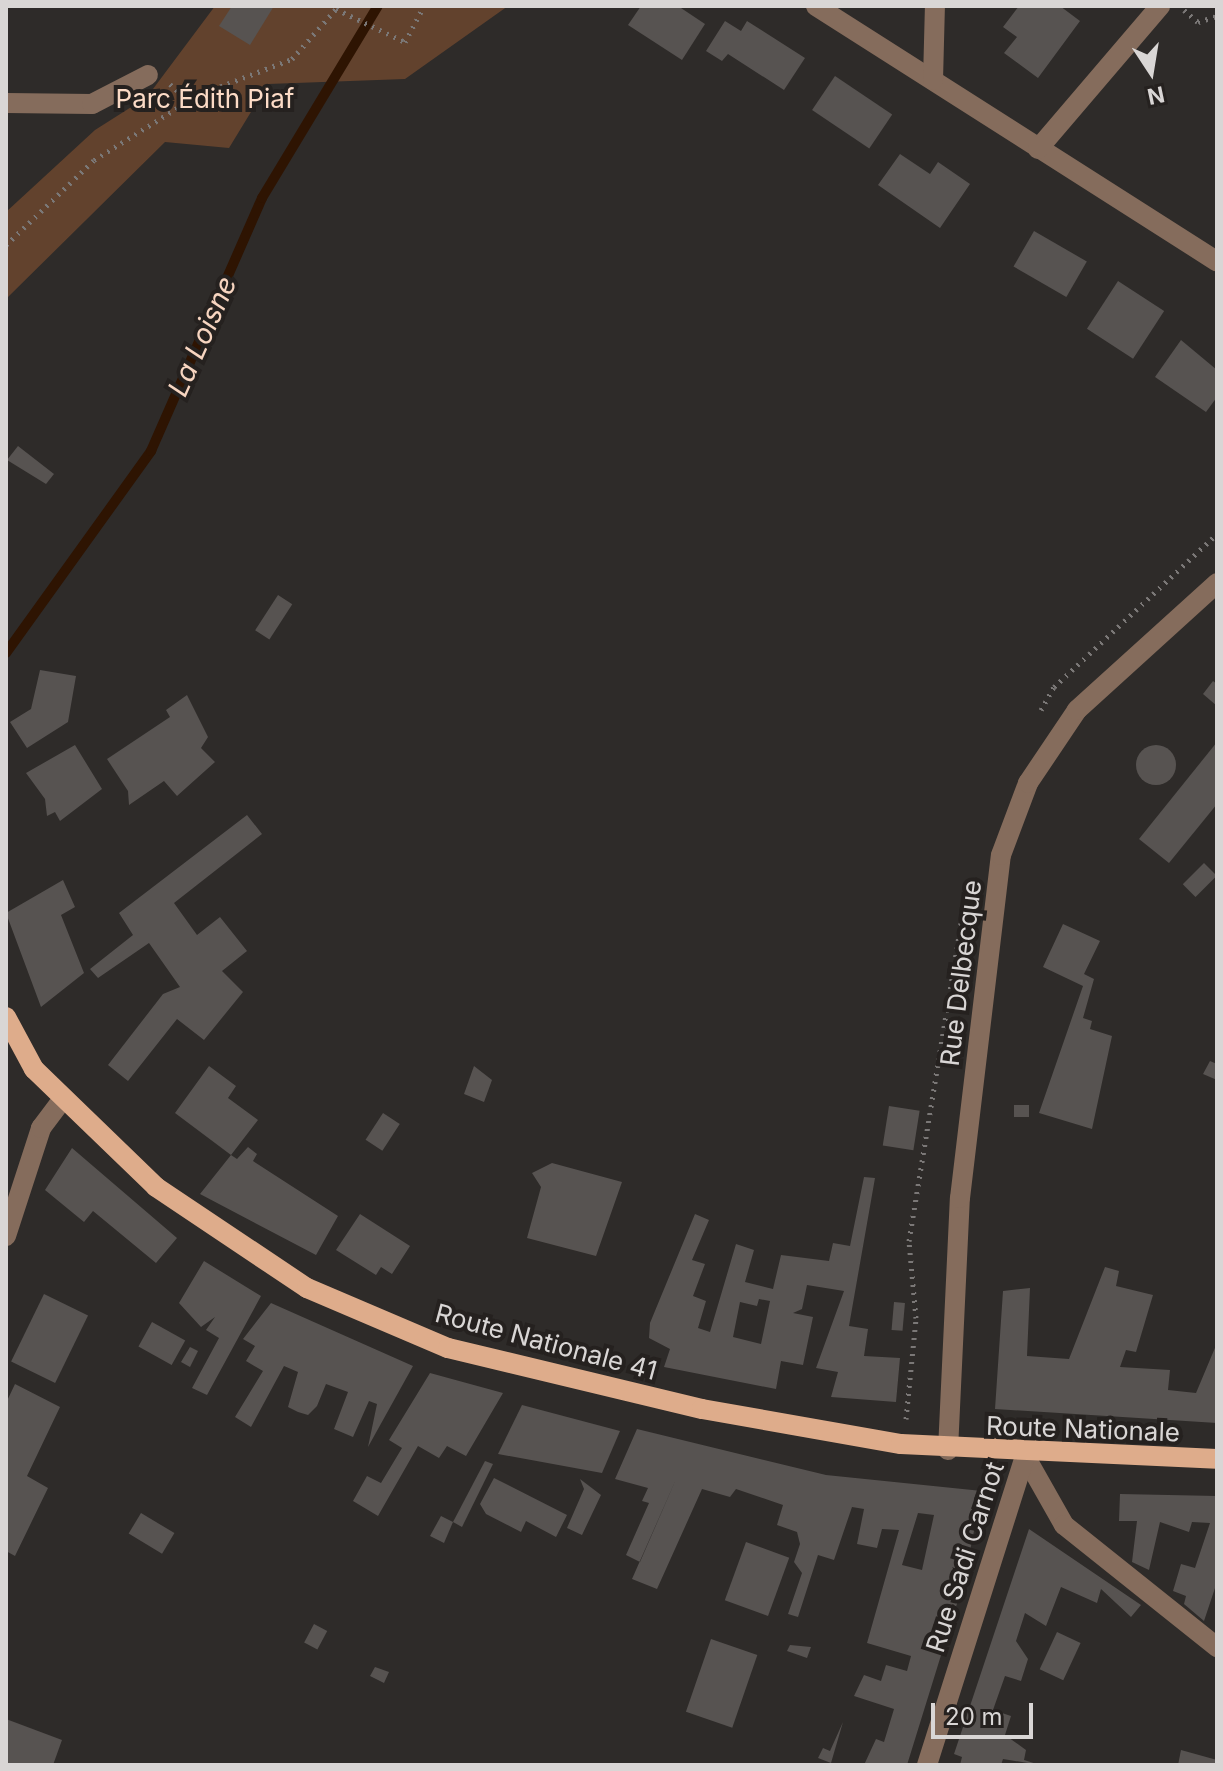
<!DOCTYPE html>
<meta charset="utf-8">
<style>
body{margin:0}
#map{position:relative;width:1223px;height:1771px;overflow:hidden;background:#2e2b29;font-family:Inter,sans-serif}
div>[style]{position:absolute}
[style*='--x']{left:calc(var(--x)*1px);top:calc(var(--y)*1px);width:calc(var(--w)*1px);rotate:calc(var(--a)*1deg)}
.green>*{inset:0;background:#62422d}
.stream>*{height:10px;margin:-5px;padding:0 5px;transform-origin:5px;border-radius:5px;background:#2e1402}
.building>*{inset:0;background:#575351;transform-origin:0 0}
.round{border-radius:50%}
.path>*{height:5px;margin-top:-2.5px;transform-origin:0;background:repeating-linear-gradient(90deg,#7b7877 0 2px,transparent 0 8px)}
.minor>*{height:20px;margin:-10px;padding:0 10px;transform-origin:10px;border-radius:10px;background:#856c5c}
.major>*{height:20px;margin:-10px;padding:0 10px;transform-origin:10px;border-radius:10px;background:#deac8b}
span{translate:-50% -50%;white-space:nowrap;text-align:center;line-height:1.15;-webkit-text-stroke:8px #25211f;paint-order:stroke}
.park-label{font-size:26px;color:#fcdbc6}
.street-label{font-size:26px;color:#d9d6d5}
.water-label{font-size:28px;color:#f7d5c0;font-style:italic}
.frame{position:absolute;inset:0;border:8px solid #d9d6d5;pointer-events:none}
.north{position:absolute;left:1111px;top:32px;width:80px;height:80px;-webkit-text-stroke:6px #25211f;paint-order:stroke;rotate:168deg;font-size:22px;font-weight:700;line-height:32px;text-align:center;color:#d9d6d5}
.north::after{content:'';display:block;margin:auto;width:28px;height:36px;background:#d9d6d5;clip-path:polygon(50% 0,100% 100%,50% 72%,0 100%)}
.scale{position:absolute;left:931px;top:1703px;width:102px;height:36px;box-sizing:border-box;border:4px solid #d9d6d5;border-top:0;padding-left:10px;font-size:24px;line-height:28px;white-space:nowrap;color:#d9d6d5;-webkit-text-stroke:6px #25211f;paint-order:stroke}
</style>
<div id="map">
<div class="green">
<i style="clip-path:polygon(215px 6px,508px 6px,405px 79px,268px 84px,229px 148px,165px 142px,6px 299px,6px 212px,95px 130px,147px 97px)"></i>
</div>
<div class="stream">
<i style="--x:6;--y:653;--w:249;--a:-54.3"></i>
<i style="--x:151;--y:451;--w:276;--a:-66.3"></i>
<i style="--x:262;--y:198;--w:224;--a:-58.9"></i>
</div>
<div class="building">
<i style="clip-path:polygon(232px 6px,274px 6px,250px 45px,219px 26px)"></i>
<i style="clip-path:polygon(641px 6px,678px 6px,705px 24px,682px 60px,628px 25px)"></i>
<i style="clip-path:polygon(1019px 6px,1060px 6px,1080px 21px,1038px 78px,1004px 53px,1017px 37px,1003px 27px)"></i>
<i style="clip-path:polygon(725px 21px,741px 31px,747px 21px,805px 58px,784px 90px,728px 54px,722px 61px,706px 51px)"></i>
<i style="left:835px;top:76px;width:69px;height:41px;rotate:34deg"></i>
<i style="clip-path:polygon(900px 154px,930px 174px,938px 162px,970px 184px,940px 228px,878px 185px)"></i>
<i style="left:1034px;top:231px;width:61px;height:41px;rotate:30deg"></i>
<i style="left:1118px;top:281px;width:55px;height:57px;rotate:33deg"></i>
<i style="clip-path:polygon(1181px 340px,1217px 370px,1217px 397px,1206px 412px,1155px 377px)"></i>
<i style="clip-path:polygon(18px 446px,54px 474px,46px 484px,7px 460px)"></i>
<i style="left:278px;top:595px;width:17px;height:42px;rotate:33deg"></i>
<i style="clip-path:polygon(40px 670px,76px 676px,68px 722px,27px 748px,10px 722px,31px 709px)"></i>
<i style="clip-path:polygon(1213px 681px,1217px 684px,1217px 706px,1203px 694px)"></i>
<i style="clip-path:polygon(187px 695px,208px 737px,201px 748px,215px 762px,177px 796px,164px 781px,129px 805px,128px 791px,107px 759px,170px 717px,166px 710px)"></i>
<i style="clip-path:polygon(1217px 742px,1217px 804px,1169px 863px,1139px 839px)"></i>
<i style="clip-path:polygon(75px 745px,102px 789px,60px 821px,55px 812px,47px 816px,45px 799px,26px 773px)"></i>
<i class="round" style="left:1136px;top:745px;width:40px;height:40px"></i>
<i style="clip-path:polygon(247px 815px,262px 834px,174px 903px,197px 935px,220px 917px,247px 951px,222px 971px,243px 992px,204px 1040px,177px 1019px,128px 1081px,108px 1065px,163px 994px,180px 987px,149px 943px,98px 978px,90px 969px,133px 935px,119px 913px)"></i>
<i style="left:1204px;top:863px;width:18px;height:30px;rotate:45deg"></i>
<i style="clip-path:polygon(63px 880px,75px 907px,61px 915px,84px 973px,41px 1007px,6px 913px)"></i>
<i style="clip-path:polygon(1063px 924px,1100px 941px,1084px 974px,1094px 979px,1083px 1018px,1092px 1021px,1090px 1029px,1112px 1036px,1092px 1129px,1039px 1113px,1083px 986px,1043px 967px)"></i>
<i style="clip-path:polygon(1210px 1061px,1217px 1064px,1217px 1080px,1203px 1074px)"></i>
<i style="clip-path:polygon(209px 1066px,236px 1086px,228px 1098px,258px 1120px,231px 1155px,175px 1113px)"></i>
<i style="clip-path:polygon(474px 1066px,492px 1080px,484px 1102px,464px 1094px)"></i>
<i style="left:1014px;top:1105px;width:15px;height:12px"></i>
<i style="left:889px;top:1106px;width:31px;height:40px;rotate:9deg"></i>
<i style="left:383px;top:1113px;width:20px;height:32px;rotate:33deg"></i>
<i style="clip-path:polygon(248px 1147px,257px 1154px,253px 1161px,338px 1216px,316px 1255px,200px 1194px,231px 1155px,237px 1159px)"></i>
<i style="clip-path:polygon(72px 1148px,177px 1238px,156px 1263px,93px 1211px,84px 1222px,45px 1190px)"></i>
<i style="clip-path:polygon(552px 1163px,622px 1182px,596px 1256px,527px 1238px,541px 1187px,532px 1173px)"></i>
<i style="clip-path:polygon(evenodd,864px 1177px,875px 1178px,849px 1326px,868px 1329px,864px 1356px,900px 1358px,896px 1402px,831px 1397px,838px 1372px,816px 1368px,844px 1291px,807px 1285px,802px 1309px,793px 1313px,813px 1317px,803px 1365px,781px 1361px,776px 1389px,664px 1367px,670px 1349px,649px 1338px,650px 1323px,695px 1214px,709px 1220px,692px 1260px,705px 1264px,693px 1296px,706px 1301px,698px 1328px,710px 1332px,736px 1244px,754px 1250px,745px 1282px,773px 1289px,781px 1255px,829px 1261px,833px 1243px,850px 1246px,864px 1177px,759px 1299px,770px 1301px,761px 1344px,733px 1337px,740px 1302px,757px 1306px,759px 1299px)"></i>
<i style="clip-path:polygon(360px 1214px,410px 1246px,392px 1274px,381px 1267px,376px 1275px,336px 1250px)"></i>
<i style="clip-path:polygon(204px 1261px,261px 1296px,207px 1395px,192px 1388px,219px 1338px,206px 1330px,215px 1317px,201px 1327px,179px 1303px)"></i>
<i style="clip-path:polygon(1105px 1267px,1119px 1271px,1116px 1286px,1153px 1295px,1136px 1352px,1126px 1350px,1120px 1367px,1170px 1370px,1168px 1390px,1196px 1393px,1217px 1343px,1217px 1423px,995px 1409px,1003px 1291px,1030px 1288px,1027px 1356px,1069px 1359px)"></i>
<i style="left:44px;top:1294px;width:49px;height:75px;rotate:26deg"></i>
<i style="left:894px;top:1302px;width:11px;height:28px;rotate:5deg"></i>
<i style="clip-path:polygon(271px 1303px,413px 1366px,368px 1447px,377px 1404px,369px 1401px,353px 1437px,334px 1429px,348px 1392px,326px 1384px,317px 1406px,308px 1415px,298px 1412px,288px 1407px,298px 1372px,284px 1366px,251px 1427px,235px 1417px,263px 1371px,246px 1361px,255px 1346px,243px 1339px)"></i>
<i style="left:152px;top:1322px;width:38px;height:28px;rotate:29deg"></i>
<i style="clip-path:polygon(190px 1347px,198px 1351px,190px 1367px,181px 1362px)"></i>
<i style="clip-path:polygon(430px 1373px,503px 1393px,466px 1456px,447px 1446px,439px 1458px,418px 1446px,378px 1516px,353px 1501px,367px 1476px,381px 1483px,402px 1448px,389px 1440px)"></i>
<i style="clip-path:polygon(15px 1384px,60px 1407px,27px 1476px,48px 1488px,15px 1556px,6px 1551px,6px 1403px)"></i>
<i style="clip-path:polygon(522px 1405px,620px 1431px,602px 1473px,498px 1454px)"></i>
<i style="clip-path:polygon(evenodd,637px 1429px,826px 1475px,982px 1491px,964px 1581px,907px 1765px,864px 1765px,876px 1739px,884px 1742px,894px 1709px,854px 1696px,864px 1675px,881px 1681px,886px 1665px,907px 1671px,911px 1656px,867px 1643px,899px 1530px,882px 1529px,877px 1548px,857px 1544px,864px 1509px,852px 1507px,834px 1560px,818px 1555px,798px 1617px,788px 1614px,802px 1573px,794px 1562px,800px 1544px,797px 1532px,777px 1525px,783px 1505px,736px 1489px,730px 1497px,702px 1489px,657px 1589px,632px 1579px,677px 1477px,640px 1562px,626px 1555px,649px 1503px,642px 1501px,648px 1488px,615px 1479px,637px 1429px,918px 1513px,934px 1515px,922px 1570px,902px 1565px,918px 1513px)"></i>
<i style="clip-path:polygon(485px 1461px,493px 1464px,462px 1527px,453px 1522px)"></i>
<i style="clip-path:polygon(494px 1478px,567px 1515px,556px 1537px,526px 1521px,521px 1532px,486px 1514px,480px 1504px)"></i>
<i style="clip-path:polygon(580px 1479px,601px 1495px,582px 1535px,567px 1528px,584px 1489px)"></i>
<i style="clip-path:polygon(1120px 1494px,1217px 1496px,1217px 1582px,1204px 1621px,1184px 1604px,1186px 1596px,1173px 1591px,1181px 1564px,1195px 1568px,1210px 1523px,1192px 1522px,1189px 1532px,1160px 1522px,1149px 1570px,1132px 1562px,1137px 1521px,1119px 1521px)"></i>
<i style="left:141px;top:1513px;width:39px;height:24px;rotate:31deg"></i>
<i style="clip-path:polygon(441px 1516px,453px 1522px,444px 1543px,430px 1536px)"></i>
<i style="clip-path:polygon(1029px 1529px,1141px 1605px,1131px 1617px,1101px 1589px,1097px 1603px,1061px 1587px,1046px 1626px,1025px 1613px,1016px 1641px,1028px 1659px,1021px 1681px,1005px 1676px,993px 1710px,1011px 1716px,1005px 1735px,1026px 1750px,1024px 1760px,1040px 1765px,1003px 1759px,1001px 1765px,960px 1765px,962px 1757px,954px 1754px)"></i>
<i style="left:746px;top:1542px;width:46px;height:62px;rotate:20deg"></i>
<i style="left:314px;top:1624px;width:15px;height:21px;rotate:28deg"></i>
<i style="left:1057px;top:1632px;width:26px;height:41px;rotate:25deg"></i>
<i style="left:711px;top:1639px;width:49px;height:77px;rotate:19deg"></i>
<i style="clip-path:polygon(790px 1645px,811px 1647px,807px 1658px,787px 1651px)"></i>
<i style="clip-path:polygon(375px 1667px,389px 1672px,384px 1683px,370px 1676px)"></i>
<i style="clip-path:polygon(6px 1719px,62px 1740px,53px 1765px,6px 1765px)"></i>
<i style="clip-path:polygon(843px 1722px,831px 1763px,818px 1758px,823px 1748px,830px 1751px)"></i>
<i style="clip-path:polygon(1181px 1750px,1217px 1760px,1217px 1765px,1178px 1765px)"></i>
</div>
<div class="path">
<i style="--x:1184;--y:10;--w:18;--a:41"></i>
<i style="--x:1198;--y:22;--w:20;--a:-18"></i>
<i style="--x:170;--y:84;--w:27;--a:42"></i>
<i style="--x:6;--y:245;--w:122;--a:-44"></i>
<i style="--x:94;--y:160;--w:123;--a:-32"></i>
<i style="--x:198;--y:95;--w:101;--a:-21"></i>
<i style="--x:292;--y:59;--w:67;--a:-48.7"></i>
<i style="--x:336;--y:9;--w:76;--a:25.6"></i>
<i style="--x:405;--y:42;--w:41;--a:-62.2"></i>
<i style="--x:1041;--y:710;--w:26;--a:-61"></i>
<i style="--x:1054;--y:687;--w:224;--a:-43.2"></i>
<i style="--x:906;--y:1419;--w:101;--a:-84.3"></i>
<i style="--x:916;--y:1318;--w:77;--a:-95.2"></i>
<i style="--x:909;--y:1241;--w:366;--a:-80.7"></i>
</div>
<div class="minor">
<i style="--x:816;--y:6;--w:475;--a:32.5"></i>
<i style="--x:933;--y:80;--w:74;--a:-88.5"></i>
<i style="--x:6;--y:103;--w:86;--a:0.7"></i>
<i style="--x:92;--y:104;--w:63;--a:-27.4"></i>
<i style="--x:1038;--y:149;--w:188;--a:-49.5"></i>
<i style="--x:6;--y:1236;--w:114;--a:-72"></i>
<i style="--x:41;--y:1128;--w:35;--a:-53"></i>
<i style="--x:948;--y:1450;--w:252;--a:-87.3"></i>
<i style="--x:960;--y:1198;--w:345;--a:-83.2"></i>
<i style="--x:1001;--y:855;--w:77;--a:-69.4"></i>
<i style="--x:1028;--y:783;--w:88;--a:-56.1"></i>
<i style="--x:1077;--y:710;--w:189;--a:-42.2"></i>
<i style="--x:1025;--y:1456;--w:79;--a:60.5"></i>
<i style="--x:1064;--y:1525;--w:196;--a:38.6"></i>
<i style="--x:927;--y:1765;--w:324;--a:-72.4"></i>
</div>
<div class="major">
<i style="--x:6;--y:1017;--w:59;--a:61.7"></i>
<i style="--x:34;--y:1069;--w:170;--a:44"></i>
<i style="--x:156;--y:1187;--w:182;--a:33.8"></i>
<i style="--x:307;--y:1288;--w:153;--a:23.1"></i>
<i style="--x:448;--y:1348;--w:261;--a:13.5"></i>
<i style="--x:702;--y:1409;--w:202;--a:10"></i>
<i style="--x:901;--y:1444;--w:316;--a:2.7"></i>
</div>
<div class="park-label">
<span style="left:205px;top:99px">Parc Édith Piaf</span>
</div>
<div class="street-label">
<span style="left:961px;top:973px;rotate:-83deg">Rue Delbecque</span>
<span style="left:546px;top:1342px;rotate:15deg">Route Nationale 41</span>
<span style="left:1083px;top:1429px;rotate:2deg">Route Nationale</span>
<span style="left:965px;top:1557px;rotate:-72deg">Rue Sadi Carnot</span>
</div>
<div class="water-label">
<span style="left:202px;top:336px;rotate:-66deg">La Loisne</span>
</div>
<div class="frame"></div>
<div class="north">N</div>
<div class="scale">20 m</div>
</div>
